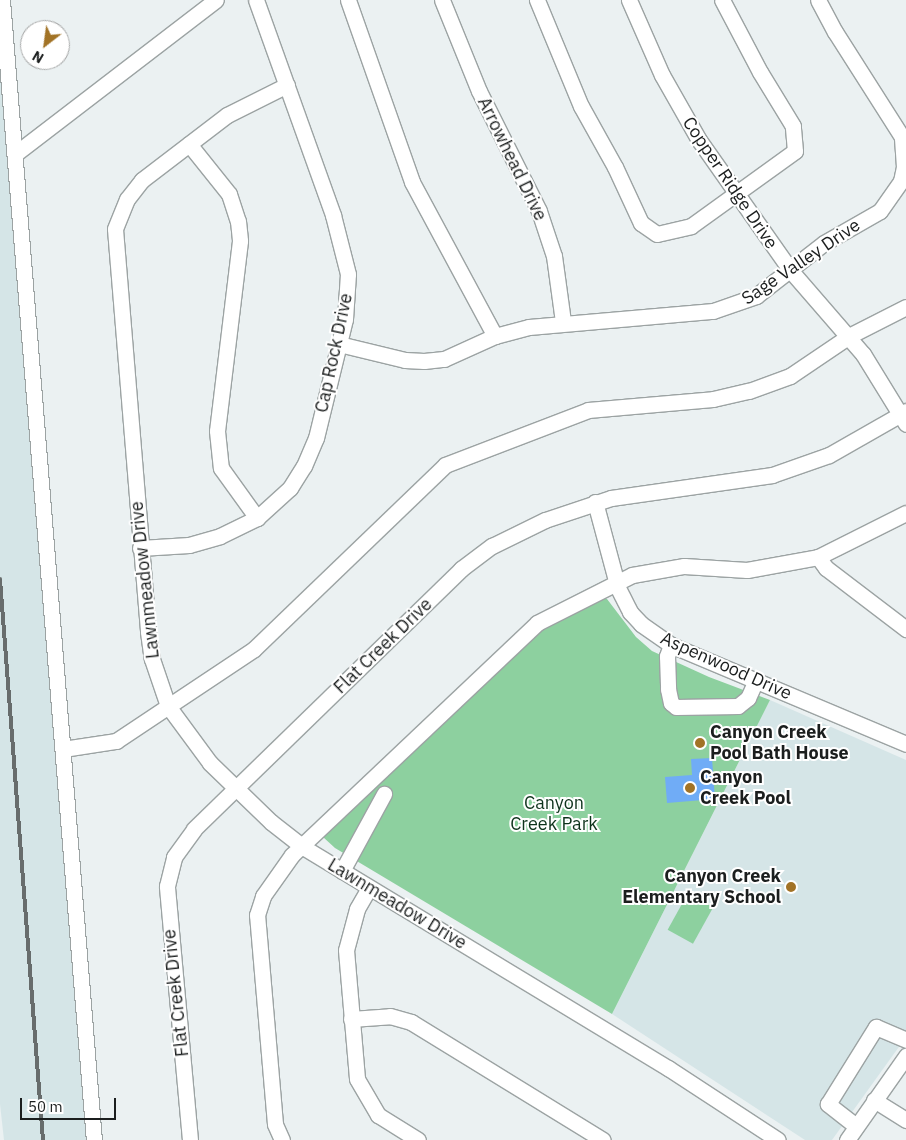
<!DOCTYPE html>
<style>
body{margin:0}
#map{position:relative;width:906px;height:1140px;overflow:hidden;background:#ebf1f2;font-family:"IBM Plex Sans",sans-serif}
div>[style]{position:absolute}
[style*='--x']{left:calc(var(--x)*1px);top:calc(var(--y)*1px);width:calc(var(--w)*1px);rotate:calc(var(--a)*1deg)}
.built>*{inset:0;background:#d5e5e7}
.green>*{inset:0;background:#8dd09f;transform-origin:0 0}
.water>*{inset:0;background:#70acf6}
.roads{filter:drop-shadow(1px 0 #9ca3a3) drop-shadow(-1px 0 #9ca3a3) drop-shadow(0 1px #9ca3a3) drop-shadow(0 -1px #9ca3a3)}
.minor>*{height:15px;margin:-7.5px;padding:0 7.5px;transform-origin:7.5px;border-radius:7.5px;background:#fff}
.rail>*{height:4px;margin:-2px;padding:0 2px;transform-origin:2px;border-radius:2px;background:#676c6c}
.dots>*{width:14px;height:14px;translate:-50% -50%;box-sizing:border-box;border:2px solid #fff;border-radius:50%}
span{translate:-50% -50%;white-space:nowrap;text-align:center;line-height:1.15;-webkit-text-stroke:4px #fff;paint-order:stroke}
.street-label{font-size:18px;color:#1b1e1e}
.poi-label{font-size:18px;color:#1b1e1e;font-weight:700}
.left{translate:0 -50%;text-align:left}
.right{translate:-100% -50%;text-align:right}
.park-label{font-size:18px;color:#0d331b}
.north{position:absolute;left:20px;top:20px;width:50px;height:50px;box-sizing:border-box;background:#fff;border:1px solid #a4a5a5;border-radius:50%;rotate:210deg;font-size:14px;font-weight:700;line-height:20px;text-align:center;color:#1b1e1e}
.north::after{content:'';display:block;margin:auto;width:18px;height:22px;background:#a27326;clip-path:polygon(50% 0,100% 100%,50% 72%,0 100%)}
.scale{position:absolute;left:20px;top:1098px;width:96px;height:22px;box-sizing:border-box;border:2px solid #1b1e1e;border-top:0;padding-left:6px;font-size:15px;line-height:18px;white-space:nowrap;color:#1b1e1e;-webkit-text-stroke:4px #fff;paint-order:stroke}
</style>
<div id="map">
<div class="built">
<i style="clip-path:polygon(0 70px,86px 1140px,4px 1140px,0 1104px)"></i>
<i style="clip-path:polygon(770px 700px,906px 760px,906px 1037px,832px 1140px,805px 1140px,612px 1014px)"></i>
</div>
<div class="green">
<i style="clip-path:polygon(601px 598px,607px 599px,636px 637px,652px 651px,709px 677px,770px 700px,612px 1014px,335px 848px,323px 837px,541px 630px,573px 609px)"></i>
<i style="left:688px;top:893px;width:29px;height:42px;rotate:29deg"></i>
</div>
<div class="water">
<i style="clip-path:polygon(712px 758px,715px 799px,667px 803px,665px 777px,692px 775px,691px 759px)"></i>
</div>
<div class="roads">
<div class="minor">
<i style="--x:2;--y:0;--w:1144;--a:85.39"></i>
<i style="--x:348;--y:0;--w:193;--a:70.6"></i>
<i style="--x:412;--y:182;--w:175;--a:61.7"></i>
<i style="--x:442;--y:0;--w:98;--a:67.9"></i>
<i style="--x:479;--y:91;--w:134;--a:63.4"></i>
<i style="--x:539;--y:211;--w:47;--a:71.6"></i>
<i style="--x:554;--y:256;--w:67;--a:82.2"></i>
<i style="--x:537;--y:0;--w:115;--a:67.5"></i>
<i style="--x:581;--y:106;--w:70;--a:60.9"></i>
<i style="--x:615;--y:167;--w:62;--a:65.1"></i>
<i style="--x:641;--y:223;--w:19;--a:35"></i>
<i style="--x:657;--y:234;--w:35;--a:-13"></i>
<i style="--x:691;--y:226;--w:128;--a:-35.8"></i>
<i style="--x:795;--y:151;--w:25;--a:-95"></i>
<i style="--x:793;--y:126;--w:63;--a:-121.4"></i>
<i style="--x:760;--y:72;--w:81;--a:-117.8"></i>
<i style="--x:629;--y:0;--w:82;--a:66.3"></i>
<i style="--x:662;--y:75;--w:75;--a:60.4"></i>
<i style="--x:699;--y:140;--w:160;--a:54.9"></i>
<i style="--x:791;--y:271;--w:110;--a:49.1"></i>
<i style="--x:863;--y:354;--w:82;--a:58.4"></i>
<i style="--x:287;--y:85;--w:67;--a:153.4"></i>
<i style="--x:227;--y:115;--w:107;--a:142.6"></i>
<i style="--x:142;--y:180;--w:24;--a:128"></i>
<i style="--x:127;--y:199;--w:32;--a:112"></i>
<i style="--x:115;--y:229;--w:404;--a:85.3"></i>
<i style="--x:148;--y:632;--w:27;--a:82"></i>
<i style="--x:152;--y:659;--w:50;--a:71.2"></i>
<i style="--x:168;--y:706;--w:71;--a:53.6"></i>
<i style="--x:210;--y:763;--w:85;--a:44"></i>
<i style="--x:271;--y:822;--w:41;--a:38"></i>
<i style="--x:303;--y:847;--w:427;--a:31.2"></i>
<i style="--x:668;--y:1068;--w:131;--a:33.2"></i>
<i style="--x:189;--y:144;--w:64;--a:51.3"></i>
<i style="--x:229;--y:194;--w:28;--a:72"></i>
<i style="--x:238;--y:221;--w:20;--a:84"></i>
<i style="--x:240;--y:241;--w:191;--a:96.9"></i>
<i style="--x:217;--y:431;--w:37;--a:84"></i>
<i style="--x:221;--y:468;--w:62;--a:54.2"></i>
<i style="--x:15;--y:154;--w:253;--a:-37.5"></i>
<i style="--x:339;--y:344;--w:68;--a:13.6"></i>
<i style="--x:405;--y:360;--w:19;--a:3"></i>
<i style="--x:424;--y:361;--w:20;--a:-6"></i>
<i style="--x:444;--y:359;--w:56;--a:-24.3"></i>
<i style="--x:495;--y:336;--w:35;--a:-15"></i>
<i style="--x:529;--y:327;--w:185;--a:-5"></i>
<i style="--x:713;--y:311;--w:46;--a:-19.2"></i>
<i style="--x:756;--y:296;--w:86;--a:-37.9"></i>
<i style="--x:824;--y:243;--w:64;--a:-29.7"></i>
<i style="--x:880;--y:211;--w:37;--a:-55"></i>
<i style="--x:901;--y:181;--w:14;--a:-78"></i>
<i style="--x:904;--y:167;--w:30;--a:-94"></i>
<i style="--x:902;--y:137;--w:125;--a:-122.5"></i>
<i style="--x:835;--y:32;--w:36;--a:-118"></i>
<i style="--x:595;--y:502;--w:89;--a:75"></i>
<i style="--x:618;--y:588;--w:27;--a:63"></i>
<i style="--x:630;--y:612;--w:16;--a:47"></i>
<i style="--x:641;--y:624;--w:37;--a:35"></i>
<i style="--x:671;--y:645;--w:255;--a:22.8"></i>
<i style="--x:140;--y:548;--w:49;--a:-3.5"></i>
<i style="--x:189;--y:545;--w:32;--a:-16"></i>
<i style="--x:220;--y:536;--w:41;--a:-25.9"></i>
<i style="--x:257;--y:518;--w:45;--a:-42.3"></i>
<i style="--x:290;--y:488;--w:26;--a:-58"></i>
<i style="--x:304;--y:466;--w:30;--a:-67"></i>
<i style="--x:316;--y:438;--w:122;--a:-76.3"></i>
<i style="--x:345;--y:319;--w:45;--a:-86.2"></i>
<i style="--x:348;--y:274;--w:61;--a:-104.3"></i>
<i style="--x:333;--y:215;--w:228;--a:-109.7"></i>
<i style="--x:818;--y:557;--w:14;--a:54"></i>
<i style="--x:826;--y:568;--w:101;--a:37.3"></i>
<i style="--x:671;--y:645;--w:12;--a:110"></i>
<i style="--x:667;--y:656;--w:33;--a:88"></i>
<i style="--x:668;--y:689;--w:14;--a:78"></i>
<i style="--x:671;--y:703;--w:6;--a:39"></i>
<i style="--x:676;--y:707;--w:62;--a:-0.9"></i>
<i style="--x:738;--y:706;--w:13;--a:-39"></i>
<i style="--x:748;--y:698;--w:20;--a:-66"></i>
<i style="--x:63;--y:749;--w:54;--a:-8.6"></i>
<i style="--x:116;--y:741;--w:166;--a:-33.7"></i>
<i style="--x:254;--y:649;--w:265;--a:-43.9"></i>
<i style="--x:445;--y:465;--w:153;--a:-21"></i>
<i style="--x:588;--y:410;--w:125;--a:-5"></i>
<i style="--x:713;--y:399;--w:37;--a:-13"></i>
<i style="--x:749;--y:391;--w:44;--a:-20.1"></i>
<i style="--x:790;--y:376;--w:71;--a:-34.1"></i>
<i style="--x:849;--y:336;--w:64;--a:-27"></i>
<i style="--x:342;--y:871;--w:88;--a:-61.4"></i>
<i style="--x:369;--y:888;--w:24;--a:120"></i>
<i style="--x:357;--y:909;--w:42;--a:105"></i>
<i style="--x:346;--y:950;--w:129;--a:85.1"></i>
<i style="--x:357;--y:1079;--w:42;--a:59.7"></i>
<i style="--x:378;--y:1115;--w:47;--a:32"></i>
<i style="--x:351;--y:1019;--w:39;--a:-4"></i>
<i style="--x:390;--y:1016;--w:22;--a:16"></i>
<i style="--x:411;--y:1022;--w:225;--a:31.6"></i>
<i style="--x:874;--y:1100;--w:38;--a:32"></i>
<i style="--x:856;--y:1126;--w:36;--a:-142"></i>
<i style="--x:828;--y:1104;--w:91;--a:-58.1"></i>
<i style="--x:876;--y:1027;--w:33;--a:23"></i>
<i style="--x:190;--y:1140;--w:255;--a:-95.2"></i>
<i style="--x:167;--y:886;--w:30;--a:-76"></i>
<i style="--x:174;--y:857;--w:34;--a:-54"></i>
<i style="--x:194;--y:829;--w:373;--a:-44.2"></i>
<i style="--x:461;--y:569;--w:39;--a:-37"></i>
<i style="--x:492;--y:546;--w:59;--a:-26.1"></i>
<i style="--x:545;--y:520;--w:70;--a:-18.4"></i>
<i style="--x:611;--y:498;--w:163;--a:-8.1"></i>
<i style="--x:772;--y:475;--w:60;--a:-19.3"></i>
<i style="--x:829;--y:455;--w:89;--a:-29.7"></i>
<i style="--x:282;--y:1140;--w:17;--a:-114"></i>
<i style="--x:275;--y:1124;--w:210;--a:-94.9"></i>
<i style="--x:257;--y:915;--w:20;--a:-72"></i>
<i style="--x:263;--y:896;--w:50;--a:-54.7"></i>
<i style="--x:292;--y:855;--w:337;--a:-43.4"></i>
<i style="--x:537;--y:623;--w:106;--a:-26.8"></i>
<i style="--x:632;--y:575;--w:53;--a:-9.8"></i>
<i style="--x:684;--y:566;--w:63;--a:3.6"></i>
<i style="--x:747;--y:570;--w:72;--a:-10.4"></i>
<i style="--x:818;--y:557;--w:98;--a:-26.6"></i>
<i style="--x:847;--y:1140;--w:103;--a:-54.9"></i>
</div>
</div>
<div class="rail">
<i style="--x:0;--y:579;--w:563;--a:85.62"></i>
</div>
<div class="dots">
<i style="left:700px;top:743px;background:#a27326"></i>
<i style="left:690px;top:788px;background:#a27326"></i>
<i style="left:791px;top:887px;background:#a27326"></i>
</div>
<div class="street-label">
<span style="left:512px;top:159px;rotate:64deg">Arrowhead Drive</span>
<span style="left:730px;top:183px;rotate:56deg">Copper Ridge Drive</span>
<span style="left:801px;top:262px;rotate:-34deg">Sage Valley Drive</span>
<span style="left:334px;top:353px;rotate:-78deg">Cap Rock Drive</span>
<span style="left:145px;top:580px;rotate:-96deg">Lawnmeadow Drive</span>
<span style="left:383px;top:646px;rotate:-44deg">Flat Creek Drive</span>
<span style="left:726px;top:666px;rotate:24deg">Aspenwood Drive</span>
<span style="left:397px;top:904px;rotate:31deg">Lawnmeadow Drive</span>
<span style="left:176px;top:993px;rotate:-96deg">Flat Creek Drive</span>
</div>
<div class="poi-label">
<span class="left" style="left:710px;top:743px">Canyon Creek<br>Pool Bath House</span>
<span class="left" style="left:700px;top:788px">Canyon<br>Creek Pool</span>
<span class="right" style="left:781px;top:887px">Canyon Creek<br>Elementary School</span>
</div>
<div class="park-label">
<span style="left:554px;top:814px">Canyon<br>Creek Park</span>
</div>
<div class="north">N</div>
<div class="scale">50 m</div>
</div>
